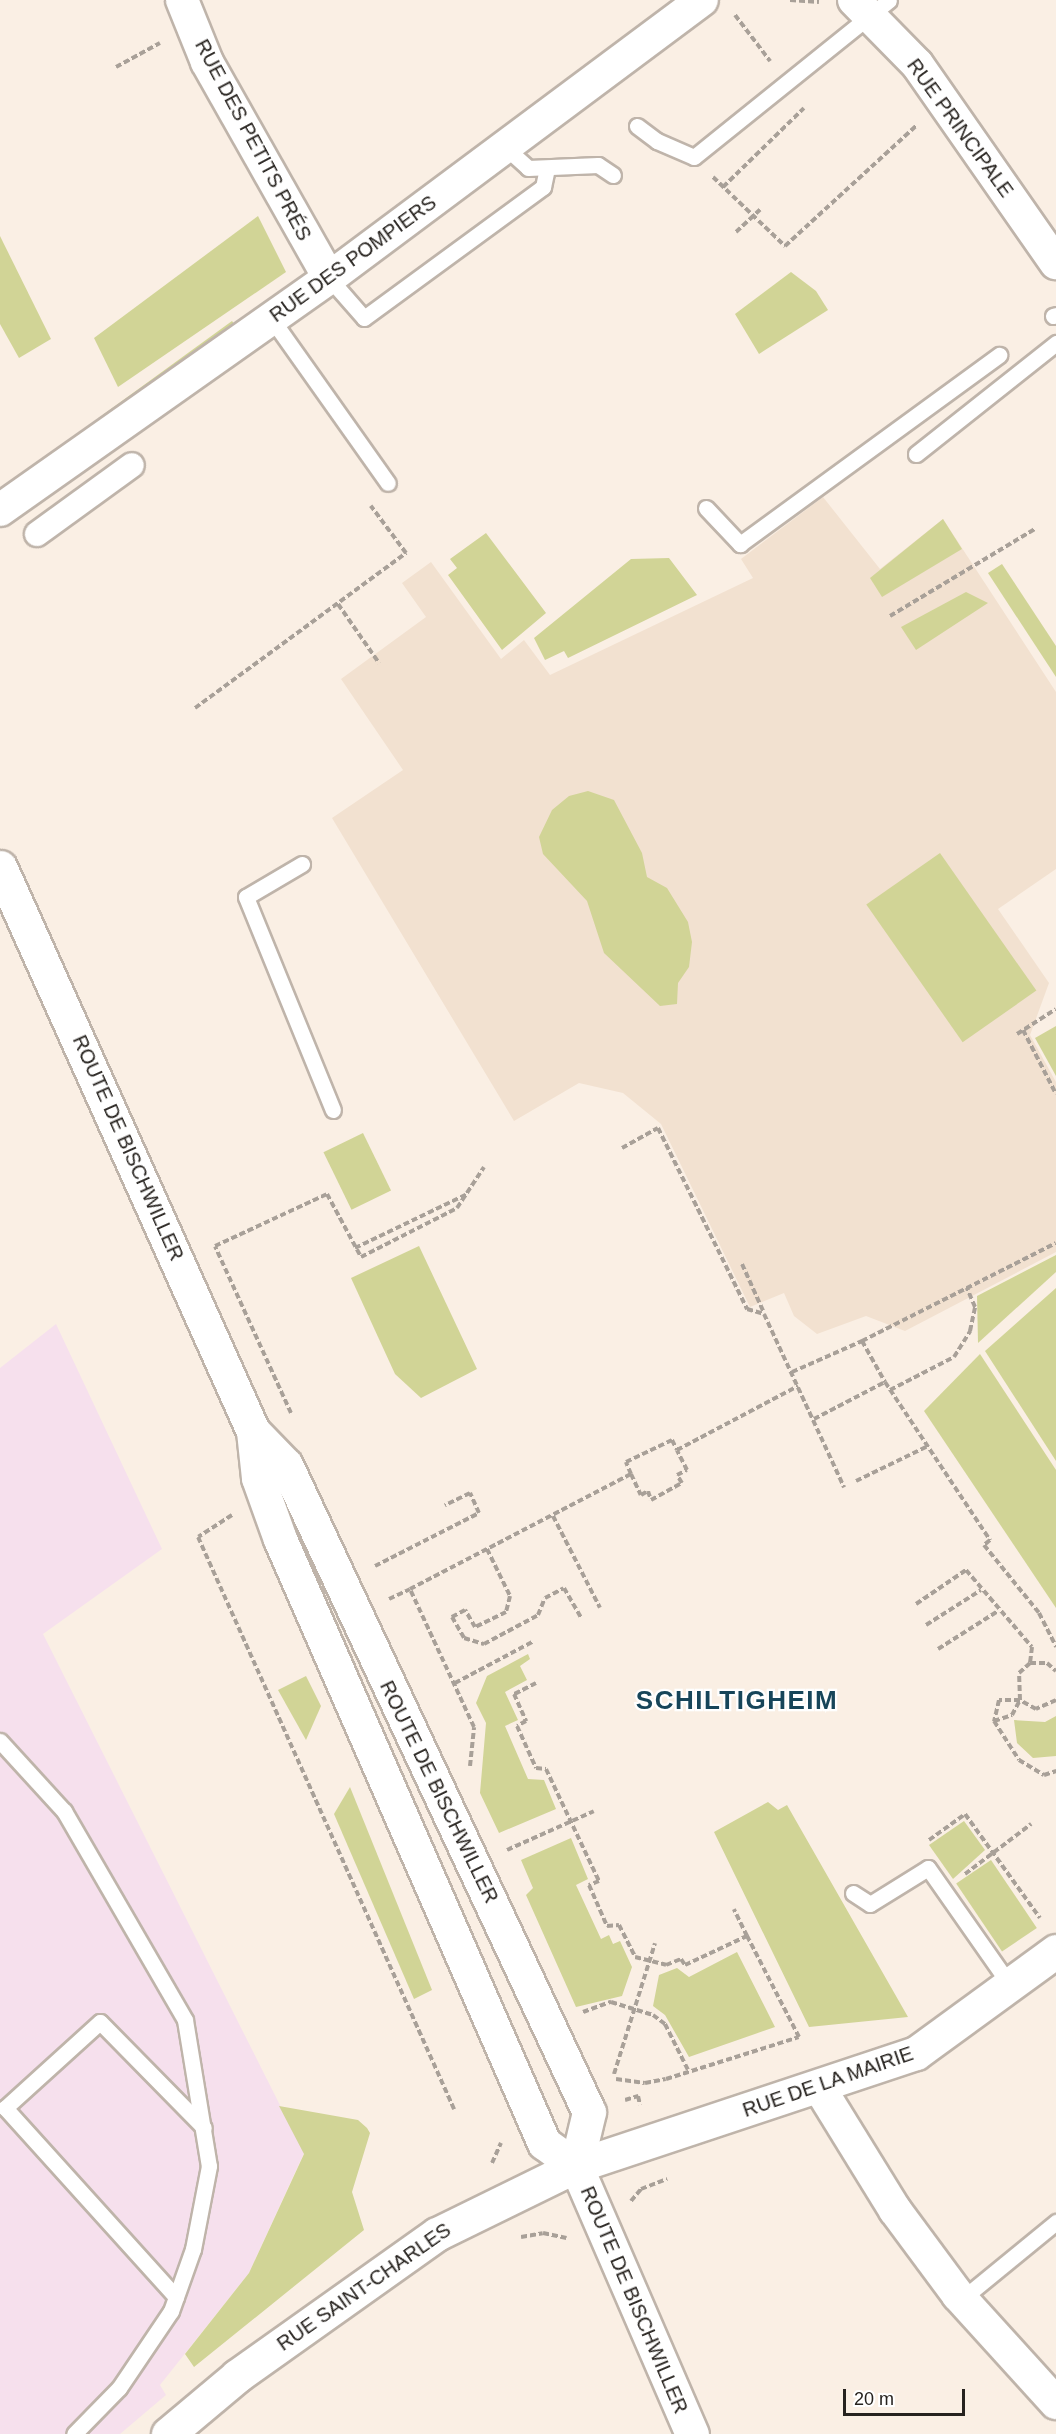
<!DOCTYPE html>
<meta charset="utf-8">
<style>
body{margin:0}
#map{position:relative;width:1056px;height:2434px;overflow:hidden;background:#faefe4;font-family:Helvetica,sans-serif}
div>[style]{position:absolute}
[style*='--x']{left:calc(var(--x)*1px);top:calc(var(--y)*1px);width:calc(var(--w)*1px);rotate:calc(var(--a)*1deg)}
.built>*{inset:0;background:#f2e1d0}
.industrial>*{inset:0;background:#f6e0ed}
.green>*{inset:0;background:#d1d496;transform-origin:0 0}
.path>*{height:4px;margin-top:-2px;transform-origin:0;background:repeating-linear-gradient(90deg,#a8a098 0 6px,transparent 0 9px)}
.roads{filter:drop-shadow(2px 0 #bfb4aa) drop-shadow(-2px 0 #bfb4aa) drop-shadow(0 2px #bfb4aa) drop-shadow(0 -2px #bfb4aa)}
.service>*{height:15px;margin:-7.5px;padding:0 7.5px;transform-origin:7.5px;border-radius:7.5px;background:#fff}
.pedestrian>*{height:24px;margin:-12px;padding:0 12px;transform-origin:12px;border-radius:12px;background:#fff}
.minor>*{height:32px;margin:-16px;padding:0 16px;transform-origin:16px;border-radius:16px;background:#fff}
.tertiary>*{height:33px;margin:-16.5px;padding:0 16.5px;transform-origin:16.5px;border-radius:16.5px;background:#fff}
.secondary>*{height:33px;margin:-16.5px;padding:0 16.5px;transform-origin:16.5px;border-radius:16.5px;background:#fff}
span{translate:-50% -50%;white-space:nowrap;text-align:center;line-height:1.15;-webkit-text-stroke:4.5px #fff;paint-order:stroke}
.street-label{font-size:20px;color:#26221e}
.district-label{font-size:26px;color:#174559;font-weight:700;letter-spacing:1.5px}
.scale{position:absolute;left:843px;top:2389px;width:122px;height:27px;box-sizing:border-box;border:3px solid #26221e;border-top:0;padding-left:8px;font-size:18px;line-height:21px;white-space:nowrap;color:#26221e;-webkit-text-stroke:4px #fff;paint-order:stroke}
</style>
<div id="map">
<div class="built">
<i style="clip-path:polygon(823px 497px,880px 569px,943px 519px,1056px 692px,1056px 869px,998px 909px,1049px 983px,1030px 1035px,1056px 1082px,1056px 1252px,905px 1331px,866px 1316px,817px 1334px,794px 1316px,784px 1293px,750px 1307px,661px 1124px,623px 1093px,579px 1083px,514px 1121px,332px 818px,403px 770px,341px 679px,426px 617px,402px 583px,431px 562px,501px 659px,524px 640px,550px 675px,753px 578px,741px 559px)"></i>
</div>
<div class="industrial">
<i style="clip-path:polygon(56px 1324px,162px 1549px,43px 1634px,304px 2153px,249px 2273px,160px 2385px,166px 2395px,120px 2434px,0 2434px,0 1368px)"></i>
</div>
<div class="green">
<i style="clip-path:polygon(258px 216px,286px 272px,118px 387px,94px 338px)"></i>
<i style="clip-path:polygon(0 236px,51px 339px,19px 358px,0 324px)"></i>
<i style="clip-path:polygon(791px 272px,816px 291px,828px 310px,759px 354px,735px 314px)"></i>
<i style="left:232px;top:321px;width:9px;height:165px;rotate:54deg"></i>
<i style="clip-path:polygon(943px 519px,962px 549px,882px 597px,870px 578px)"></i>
<i style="clip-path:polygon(486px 533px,546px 613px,502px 650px,448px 575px,457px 568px,450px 559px)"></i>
<i style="clip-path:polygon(669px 558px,697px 595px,568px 658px,564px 651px,545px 660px,534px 638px,631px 559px)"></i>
<i style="clip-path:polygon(1002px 564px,1056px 646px,1056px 677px,988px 573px)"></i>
<i style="clip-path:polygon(966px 592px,988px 603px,916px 650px,901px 627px)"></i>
<i style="clip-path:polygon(588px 791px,614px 800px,642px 853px,647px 877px,667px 888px,688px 922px,692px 942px,689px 967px,678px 983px,677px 1004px,660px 1006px,604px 953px,587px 901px,543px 854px,539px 837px,552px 810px,569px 796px)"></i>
<i style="left:940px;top:853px;width:168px;height:90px;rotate:55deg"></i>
<i style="clip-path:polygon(1056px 1026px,1056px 1076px,1035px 1038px)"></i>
<i style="left:363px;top:1133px;width:64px;height:44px;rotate:64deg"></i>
<i style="clip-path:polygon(419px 1246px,477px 1369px,421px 1398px,395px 1374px,351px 1278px)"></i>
<i style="clip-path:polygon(1056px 1255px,1056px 1272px,978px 1343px,977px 1296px)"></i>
<i style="clip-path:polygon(1056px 1288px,1056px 1461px,985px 1351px)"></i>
<i style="clip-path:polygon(980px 1354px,1056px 1470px,1056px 1608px,924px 1411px)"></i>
<i style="clip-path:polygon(528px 1654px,530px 1659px,520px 1666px,527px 1680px,505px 1692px,518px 1720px,505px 1726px,528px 1779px,544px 1780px,556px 1809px,499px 1833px,480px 1793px,486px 1723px,476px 1703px,487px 1676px)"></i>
<i style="clip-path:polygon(306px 1676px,321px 1706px,306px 1740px,278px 1690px)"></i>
<i style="clip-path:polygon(1056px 1716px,1056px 1756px,1033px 1758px,1017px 1743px,1014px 1720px,1045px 1722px)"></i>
<i style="clip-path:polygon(350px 1787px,432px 1990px,414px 1999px,334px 1814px)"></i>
<i style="clip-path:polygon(768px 1802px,778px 1810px,787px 1805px,908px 2017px,809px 2027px,714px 1832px)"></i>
<i style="clip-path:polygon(964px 1821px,985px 1850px,953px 1879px,929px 1845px)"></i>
<i style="clip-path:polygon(571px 1838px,588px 1879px,576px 1885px,601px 1939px,609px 1935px,613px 1944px,620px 1941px,632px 1967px,622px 1996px,576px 2007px,526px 1895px,533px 1888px,521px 1860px)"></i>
<i style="left:991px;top:1860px;width:82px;height:42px;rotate:56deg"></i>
<i style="clip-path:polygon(737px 1952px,775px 2027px,689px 2057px,665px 2015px,653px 2006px,659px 1975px,677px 1968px,689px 1977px)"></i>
<i style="clip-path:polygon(279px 2106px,358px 2120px,367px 2128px,370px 2133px,352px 2192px,364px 2230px,194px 2367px,185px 2354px,249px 2273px,304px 2154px)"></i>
</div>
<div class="path">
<i style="--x:790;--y:0;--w:29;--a:4"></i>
<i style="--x:735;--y:15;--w:58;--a:52.7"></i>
<i style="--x:116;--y:67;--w:50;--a:-28.6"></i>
<i style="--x:713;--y:177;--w:100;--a:43.8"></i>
<i style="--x:785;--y:246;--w:179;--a:-42.5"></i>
<i style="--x:723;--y:187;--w:113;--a:-44.3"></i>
<i style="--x:736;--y:232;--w:33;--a:-43"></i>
<i style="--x:338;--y:604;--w:72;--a:55.2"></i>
<i style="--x:890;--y:616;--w:169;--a:-31"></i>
<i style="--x:195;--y:708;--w:262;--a:-36.3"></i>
<i style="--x:406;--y:553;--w:59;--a:-126.7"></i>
<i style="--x:1023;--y:1030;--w:72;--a:62.7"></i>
<i style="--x:1017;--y:1034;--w:46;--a:-32.7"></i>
<i style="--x:622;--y:1148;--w:41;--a:-29.1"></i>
<i style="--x:658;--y:1128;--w:202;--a:63.8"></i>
<i style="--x:747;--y:1309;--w:18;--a:16"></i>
<i style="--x:764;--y:1314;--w:191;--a:65.2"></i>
<i style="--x:355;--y:1248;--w:124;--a:-25.7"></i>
<i style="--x:742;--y:1264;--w:54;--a:65.8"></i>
<i style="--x:862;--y:1341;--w:217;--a:-26.8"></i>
<i style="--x:792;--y:1372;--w:77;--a:-23.9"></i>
<i style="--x:862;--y:1341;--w:47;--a:60.7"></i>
<i style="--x:890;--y:1390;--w:72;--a:-27.3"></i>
<i style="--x:954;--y:1357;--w:31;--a:-58"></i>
<i style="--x:970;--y:1331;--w:25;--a:-78"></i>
<i style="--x:975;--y:1307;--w:21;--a:-113"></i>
<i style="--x:291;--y:1413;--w:183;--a:-114.5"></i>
<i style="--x:215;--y:1246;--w:123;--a:-24.9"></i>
<i style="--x:327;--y:1194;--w:72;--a:61.6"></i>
<i style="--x:361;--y:1257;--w:108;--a:-27"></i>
<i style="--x:457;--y:1208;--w:49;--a:-56.6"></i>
<i style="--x:814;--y:1419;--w:80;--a:-27.5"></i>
<i style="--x:885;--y:1382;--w:190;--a:56.4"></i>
<i style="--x:990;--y:1540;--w:8;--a:140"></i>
<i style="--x:984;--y:1545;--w:87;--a:51"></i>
<i style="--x:1039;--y:1613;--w:38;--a:63"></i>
<i style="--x:631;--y:1474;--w:23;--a:65"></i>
<i style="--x:641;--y:1495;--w:8;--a:-30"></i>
<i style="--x:648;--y:1491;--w:9;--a:72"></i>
<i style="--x:651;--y:1500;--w:35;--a:-29"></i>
<i style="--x:682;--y:1483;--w:9;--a:-122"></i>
<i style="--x:677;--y:1475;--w:11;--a:-27"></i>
<i style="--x:687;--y:1470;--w:22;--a:-117"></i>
<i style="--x:856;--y:1481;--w:80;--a:-25.9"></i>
<i style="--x:232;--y:1515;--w:40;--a:147.1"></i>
<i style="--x:198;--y:1537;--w:627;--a:65.89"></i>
<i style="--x:553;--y:1516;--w:103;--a:62.9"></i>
<i style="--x:487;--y:1549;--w:52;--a:63.9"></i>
<i style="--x:510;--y:1596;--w:16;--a:104"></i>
<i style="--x:506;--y:1612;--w:34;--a:154"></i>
<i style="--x:475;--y:1627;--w:20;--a:-120"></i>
<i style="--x:465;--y:1610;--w:15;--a:152"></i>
<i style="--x:452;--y:1617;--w:24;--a:60"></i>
<i style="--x:464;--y:1638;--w:21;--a:17"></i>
<i style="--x:484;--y:1644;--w:61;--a:-28.2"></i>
<i style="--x:538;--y:1615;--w:18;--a:-68"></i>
<i style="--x:545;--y:1598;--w:21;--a:-28"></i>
<i style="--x:564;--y:1588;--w:34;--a:60"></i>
<i style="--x:375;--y:1566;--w:117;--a:-27"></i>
<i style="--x:479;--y:1513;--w:22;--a:-114"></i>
<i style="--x:470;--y:1493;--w:28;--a:154"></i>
<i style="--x:389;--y:1599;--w:23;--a:-25"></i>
<i style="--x:916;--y:1604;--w:60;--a:-34.2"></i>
<i style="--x:966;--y:1570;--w:101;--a:49.4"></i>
<i style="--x:1032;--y:1647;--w:16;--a:97"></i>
<i style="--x:926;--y:1625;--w:65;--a:-32.5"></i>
<i style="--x:938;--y:1649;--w:71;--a:-32.3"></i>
<i style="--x:455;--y:1683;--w:89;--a:-28"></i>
<i style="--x:536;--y:1683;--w:25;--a:153"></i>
<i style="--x:514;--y:1694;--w:30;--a:66"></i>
<i style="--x:526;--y:1721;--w:10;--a:151"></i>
<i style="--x:517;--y:1726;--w:46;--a:65.7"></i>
<i style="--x:536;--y:1768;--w:10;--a:6"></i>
<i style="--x:546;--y:1769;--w:124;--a:64.7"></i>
<i style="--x:599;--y:1881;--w:11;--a:158"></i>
<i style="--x:589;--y:1885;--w:45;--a:66.3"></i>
<i style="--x:607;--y:1926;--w:12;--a:-5"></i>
<i style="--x:619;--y:1925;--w:36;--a:63"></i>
<i style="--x:635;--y:1957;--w:32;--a:14"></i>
<i style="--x:666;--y:1965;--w:16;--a:-22"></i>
<i style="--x:681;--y:1959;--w:7;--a:56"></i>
<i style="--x:685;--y:1965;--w:68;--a:-25.1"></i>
<i style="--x:747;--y:1936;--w:30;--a:-116"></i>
<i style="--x:1056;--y:1700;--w:22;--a:156"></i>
<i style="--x:1036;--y:1709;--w:18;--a:-151"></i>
<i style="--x:1020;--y:1700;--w:21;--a:180"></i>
<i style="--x:999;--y:1700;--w:22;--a:103"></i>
<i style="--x:994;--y:1721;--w:46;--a:57.3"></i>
<i style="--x:1019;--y:1760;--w:29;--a:31"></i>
<i style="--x:1044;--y:1775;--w:13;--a:-18"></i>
<i style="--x:994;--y:1721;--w:19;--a:-18"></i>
<i style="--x:1012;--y:1715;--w:17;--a:-62"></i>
<i style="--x:1020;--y:1700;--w:27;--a:-92"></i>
<i style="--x:1019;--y:1673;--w:15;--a:-42"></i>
<i style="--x:1030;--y:1663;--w:17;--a:0"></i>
<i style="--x:1047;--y:1663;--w:12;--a:42"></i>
<i style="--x:470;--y:1766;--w:39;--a:-84"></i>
<i style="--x:474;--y:1727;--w:152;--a:-114.9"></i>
<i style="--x:410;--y:1589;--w:249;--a:-27.5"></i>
<i style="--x:631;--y:1474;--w:13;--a:-113"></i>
<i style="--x:626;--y:1462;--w:51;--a:-25.6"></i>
<i style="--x:672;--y:1440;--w:11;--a:63"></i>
<i style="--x:677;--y:1450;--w:137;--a:-27.9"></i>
<i style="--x:929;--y:1840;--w:44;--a:-35.8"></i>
<i style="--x:965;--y:1814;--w:128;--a:54.2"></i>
<i style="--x:507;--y:1850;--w:95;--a:-24.1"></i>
<i style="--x:965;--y:1874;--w:83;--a:-37.1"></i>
<i style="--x:583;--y:2012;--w:30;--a:-20"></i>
<i style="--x:611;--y:2002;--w:44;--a:17.2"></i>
<i style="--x:653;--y:2015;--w:15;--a:37"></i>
<i style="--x:665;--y:2024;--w:51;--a:63.4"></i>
<i style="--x:614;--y:2074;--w:137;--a:-72.6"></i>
<i style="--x:616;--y:2079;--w:29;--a:8"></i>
<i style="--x:645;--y:2083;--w:21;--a:-11"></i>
<i style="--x:666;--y:2079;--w:139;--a:-17.5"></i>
<i style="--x:799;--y:2037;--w:114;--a:-117.2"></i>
<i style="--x:625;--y:2100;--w:14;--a:-17"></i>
<i style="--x:638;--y:2096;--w:9;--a:77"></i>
<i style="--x:492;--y:2163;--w:22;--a:-66"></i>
<i style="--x:631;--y:2201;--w:16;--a:-50"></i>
<i style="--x:641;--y:2189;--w:28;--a:-21"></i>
<i style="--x:521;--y:2237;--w:22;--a:-10"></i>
<i style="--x:543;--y:2233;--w:24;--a:12"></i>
</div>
<div class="roads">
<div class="service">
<i style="--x:637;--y:126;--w:25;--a:37"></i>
<i style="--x:657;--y:141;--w:40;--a:23.4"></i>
<i style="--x:694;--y:157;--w:250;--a:-38.8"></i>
<i style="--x:505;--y:147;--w:31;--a:42"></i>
<i style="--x:528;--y:168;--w:70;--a:-2.5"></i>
<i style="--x:598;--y:165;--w:18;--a:34"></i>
<i style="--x:329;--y:278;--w:53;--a:48.8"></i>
<i style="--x:364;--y:318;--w:222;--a:-36.2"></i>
<i style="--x:543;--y:187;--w:19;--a:-78"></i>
<i style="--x:1053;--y:316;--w:3;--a:-18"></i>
<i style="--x:271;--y:318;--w:202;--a:54.7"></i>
<i style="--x:916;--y:454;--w:179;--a:-38.4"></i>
<i style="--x:706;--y:508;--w:50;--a:46.6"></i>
<i style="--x:740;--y:544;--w:321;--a:-36.1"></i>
<i style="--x:302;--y:864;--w:65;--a:149.5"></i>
<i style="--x:246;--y:897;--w:230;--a:67.8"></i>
<i style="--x:0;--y:1741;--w:95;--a:47.6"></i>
<i style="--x:64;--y:1811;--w:241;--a:59.9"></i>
<i style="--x:185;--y:2020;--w:148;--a:80.7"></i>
<i style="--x:209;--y:2166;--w:85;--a:100.9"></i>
<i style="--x:193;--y:2249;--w:66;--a:109.5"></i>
<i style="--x:171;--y:2311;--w:93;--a:124"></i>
<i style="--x:119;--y:2388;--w:64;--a:134.4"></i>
<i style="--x:853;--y:1893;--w:20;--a:33"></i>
<i style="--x:870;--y:1904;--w:68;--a:-31.8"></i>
<i style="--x:928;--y:1868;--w:143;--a:55"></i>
<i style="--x:176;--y:2297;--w:255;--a:-132.1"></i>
<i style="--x:5;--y:2108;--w:128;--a:-42.2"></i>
<i style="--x:100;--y:2022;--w:148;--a:45.5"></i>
<i style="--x:962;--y:2299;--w:122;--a:-39.3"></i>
</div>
<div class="pedestrian">
<i style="--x:37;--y:534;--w:117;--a:-36"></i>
</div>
<div class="minor">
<i style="--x:182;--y:0;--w:67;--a:68"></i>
<i style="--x:207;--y:62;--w:248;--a:60.5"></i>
<i style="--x:854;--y:0;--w:90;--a:45.5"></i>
<i style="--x:917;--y:64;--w:243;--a:55.1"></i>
<i style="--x:0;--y:510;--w:403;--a:-35.2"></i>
<i style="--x:329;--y:278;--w:465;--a:-36.7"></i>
<i style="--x:819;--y:2087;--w:145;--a:58.3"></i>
<i style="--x:895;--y:2210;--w:106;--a:53.5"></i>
<i style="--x:958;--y:2295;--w:146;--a:47.8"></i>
</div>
<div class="tertiary">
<i style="--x:168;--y:2434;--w:90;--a:-40"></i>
<i style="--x:237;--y:2376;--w:245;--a:-35.4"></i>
<i style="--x:437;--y:2234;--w:155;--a:-26.1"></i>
<i style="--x:576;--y:2166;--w:358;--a:-18.4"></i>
<i style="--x:916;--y:2053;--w:173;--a:-36.1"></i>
</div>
<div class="secondary">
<i style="--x:0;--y:867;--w:618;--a:65.84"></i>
<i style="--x:253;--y:1431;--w:47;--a:83.9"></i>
<i style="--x:258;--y:1478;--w:65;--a:70.2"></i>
<i style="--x:280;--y:1539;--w:659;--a:66.39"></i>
<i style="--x:544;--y:2143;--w:39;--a:36"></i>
<i style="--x:576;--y:2166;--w:292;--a:66.6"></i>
<i style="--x:253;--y:1431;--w:47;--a:45.9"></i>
<i style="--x:286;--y:1465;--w:714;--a:64.91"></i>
<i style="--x:589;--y:2112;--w:56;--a:103.5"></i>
</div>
</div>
<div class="street-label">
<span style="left:960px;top:128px;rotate:54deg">RUE PRINCIPALE</span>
<span style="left:253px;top:140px;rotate:62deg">RUE DES PETITS PRÉS</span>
<span style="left:353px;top:259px;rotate:-36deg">RUE DES POMPIERS</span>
<span style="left:128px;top:1148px;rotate:66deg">ROUTE DE BISCHWILLER</span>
<span style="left:439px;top:1792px;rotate:64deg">ROUTE DE BISCHWILLER</span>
<span style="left:828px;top:2082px;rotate:-19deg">RUE DE LA MAIRIE</span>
<span style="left:364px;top:2287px;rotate:-35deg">RUE SAINT-CHARLES</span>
<span style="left:634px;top:2300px;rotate:67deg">ROUTE DE BISCHWILLER</span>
</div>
<div class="district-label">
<span style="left:737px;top:1701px">SCHILTIGHEIM</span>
</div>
<div class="scale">20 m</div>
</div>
